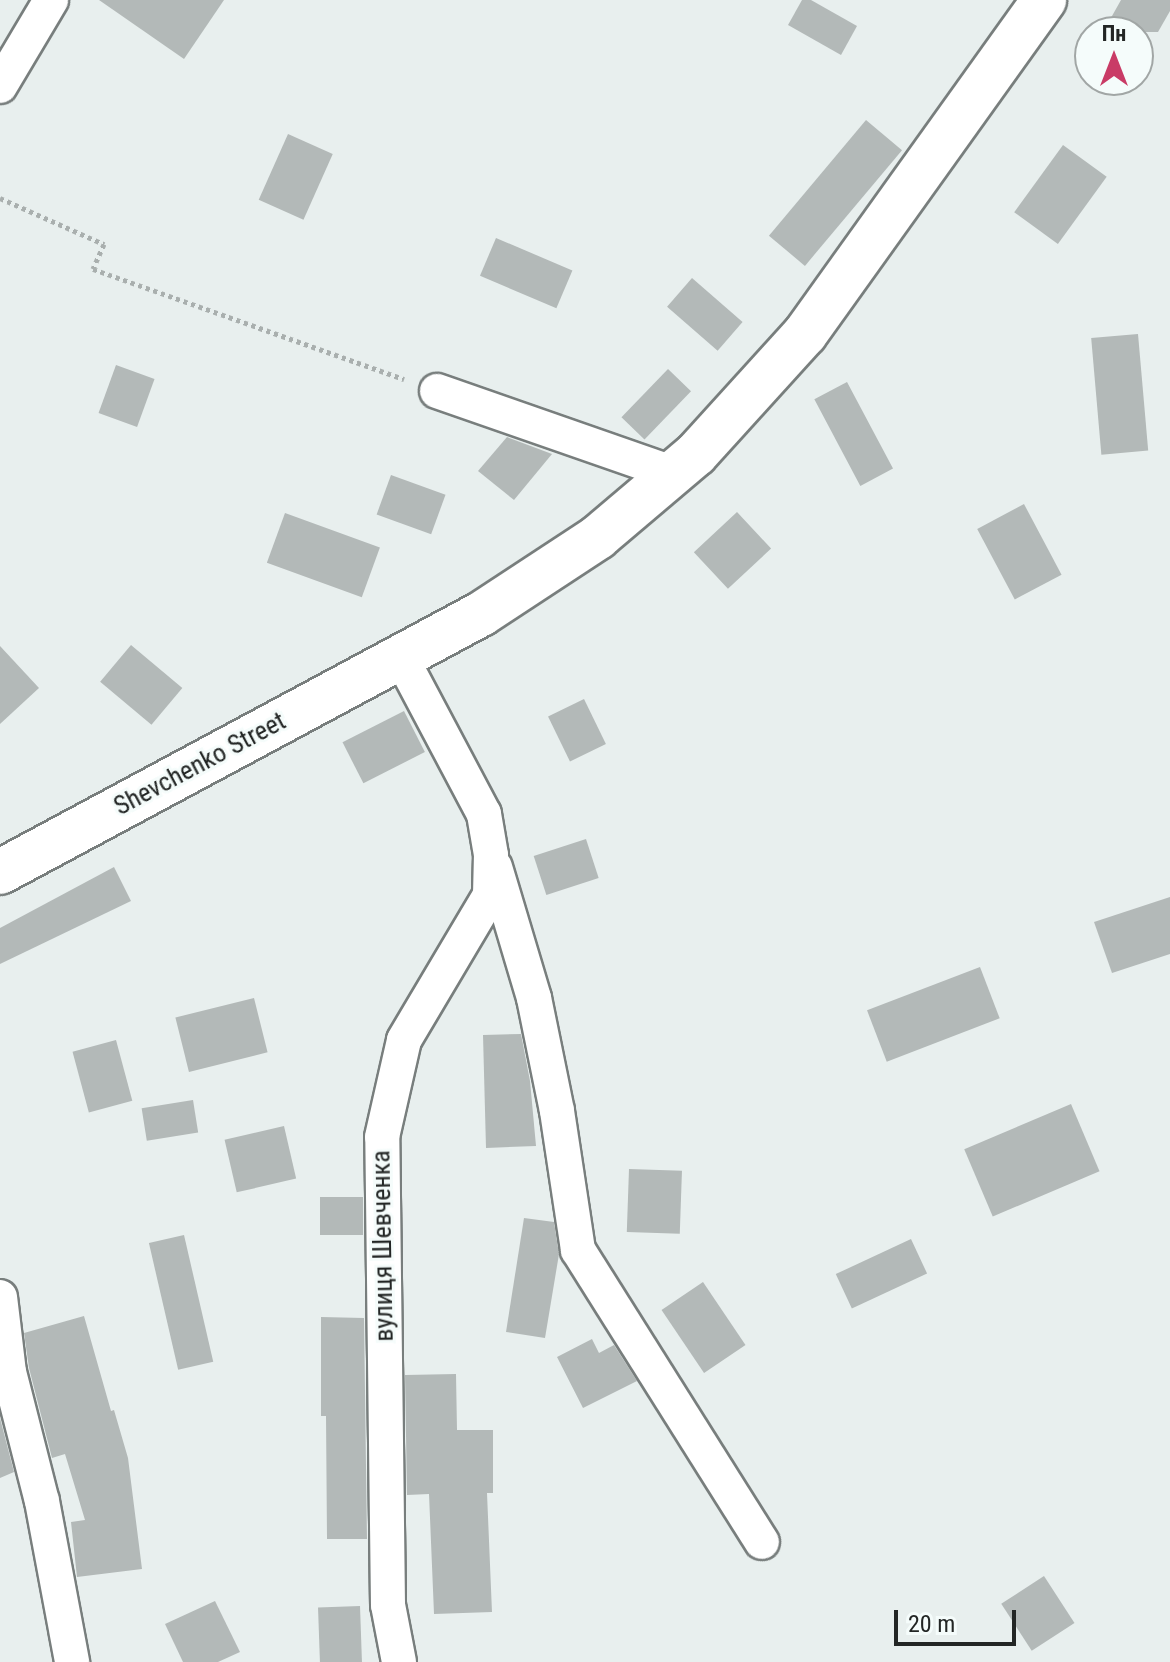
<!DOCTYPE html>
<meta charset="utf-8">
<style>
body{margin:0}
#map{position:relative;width:1170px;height:1662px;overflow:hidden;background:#e8efee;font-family:"Roboto Condensed",sans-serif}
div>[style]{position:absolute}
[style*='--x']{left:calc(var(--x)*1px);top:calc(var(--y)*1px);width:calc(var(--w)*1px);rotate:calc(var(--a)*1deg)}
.building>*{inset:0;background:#b3b9b8;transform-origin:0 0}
.path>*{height:5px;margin-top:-2.5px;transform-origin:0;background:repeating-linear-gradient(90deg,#a9afae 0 4px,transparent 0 8px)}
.roads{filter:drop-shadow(2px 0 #787e7d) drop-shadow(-2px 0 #787e7d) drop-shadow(0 2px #787e7d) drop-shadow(0 -2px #787e7d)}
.minor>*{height:34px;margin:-17px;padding:0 17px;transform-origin:17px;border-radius:17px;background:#fff}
.secondary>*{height:44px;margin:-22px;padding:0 22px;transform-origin:22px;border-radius:22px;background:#fff}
span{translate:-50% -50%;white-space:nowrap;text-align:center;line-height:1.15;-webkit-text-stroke:6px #f5fcfb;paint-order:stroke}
.street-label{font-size:26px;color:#232625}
.north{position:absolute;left:1074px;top:16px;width:80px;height:80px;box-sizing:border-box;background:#f5fcfb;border:2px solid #a1a6a5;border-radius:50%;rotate:0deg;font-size:22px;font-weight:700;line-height:32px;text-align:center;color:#232625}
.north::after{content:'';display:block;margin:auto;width:28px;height:36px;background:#c93b66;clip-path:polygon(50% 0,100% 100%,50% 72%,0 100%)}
.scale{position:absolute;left:894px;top:1610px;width:122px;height:36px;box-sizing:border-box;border:4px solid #232625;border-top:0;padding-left:10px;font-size:24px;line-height:28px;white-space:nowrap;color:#232625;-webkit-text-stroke:6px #f5fcfb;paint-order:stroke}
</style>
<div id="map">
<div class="building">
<i style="clip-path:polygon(99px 0,224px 0,184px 59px)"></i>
<i style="clip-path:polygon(802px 0,811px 0,857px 26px,841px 55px,788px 25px)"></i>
<i style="clip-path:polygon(1121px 0,1170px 0,1170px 11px,1158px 32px,1103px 32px)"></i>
<i style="left:866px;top:120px;width:47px;height:151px;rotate:40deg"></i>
<i style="left:288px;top:134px;width:49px;height:72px;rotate:24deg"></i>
<i style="left:1063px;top:145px;width:54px;height:83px;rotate:36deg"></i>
<i style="left:496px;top:238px;width:83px;height:41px;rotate:23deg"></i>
<i style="left:692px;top:278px;width:67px;height:38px;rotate:41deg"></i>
<i style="left:1138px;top:334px;width:117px;height:47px;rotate:85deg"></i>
<i style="left:116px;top:365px;width:41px;height:51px;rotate:20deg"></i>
<i style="left:668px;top:369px;width:32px;height:67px;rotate:44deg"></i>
<i style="left:847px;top:382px;width:98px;height:37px;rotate:62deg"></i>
<i style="clip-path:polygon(507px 437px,552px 454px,514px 500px,478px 471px)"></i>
<i style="left:391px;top:475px;width:58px;height:42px;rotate:20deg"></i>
<i style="left:1024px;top:504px;width:80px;height:53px;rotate:62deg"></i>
<i style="left:737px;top:512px;width:50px;height:59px;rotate:47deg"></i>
<i style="left:285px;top:513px;width:101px;height:53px;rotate:20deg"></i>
<i style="left:131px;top:645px;width:67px;height:48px;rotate:40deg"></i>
<i style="clip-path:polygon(0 646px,39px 688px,0 724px)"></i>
<i style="left:584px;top:699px;width:50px;height:40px;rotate:64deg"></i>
<i style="left:404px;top:711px;width:46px;height:69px;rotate:63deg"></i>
<i style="left:586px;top:839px;width:41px;height:55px;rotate:72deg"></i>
<i style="clip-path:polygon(114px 867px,131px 901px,0 964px,0 928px)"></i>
<i style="clip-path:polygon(1170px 897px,1170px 954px,1112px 973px,1094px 922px)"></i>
<i style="left:980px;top:967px;width:55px;height:121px;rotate:69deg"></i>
<i style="left:254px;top:998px;width:56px;height:81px;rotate:76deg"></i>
<i style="clip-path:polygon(521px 1034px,530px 1081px,536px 1146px,486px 1148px,483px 1035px)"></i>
<i style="left:116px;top:1040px;width:63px;height:45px;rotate:75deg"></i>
<i style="left:193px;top:1100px;width:33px;height:52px;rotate:81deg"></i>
<i style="left:1071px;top:1104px;width:73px;height:116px;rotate:67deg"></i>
<i style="left:284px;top:1126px;width:54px;height:61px;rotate:77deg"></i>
<i style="left:629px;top:1169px;width:53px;height:63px;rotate:2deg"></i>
<i style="left:363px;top:1197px;width:38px;height:43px;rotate:90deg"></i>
<i style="clip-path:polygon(524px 1218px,554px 1222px,559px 1254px,545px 1338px,506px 1332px)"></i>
<i style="left:184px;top:1235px;width:130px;height:36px;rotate:77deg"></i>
<i style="left:911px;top:1239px;width:38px;height:83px;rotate:65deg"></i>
<i style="left:703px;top:1282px;width:76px;height:50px;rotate:56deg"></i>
<i style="clip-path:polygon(84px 1316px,111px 1411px,114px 1410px,128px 1458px,142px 1569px,77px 1577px,71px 1522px,85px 1520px,65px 1454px,52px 1458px,29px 1368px,24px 1333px)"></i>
<i style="clip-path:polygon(321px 1317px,364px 1318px,367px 1539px,327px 1539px,326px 1416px,321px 1416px)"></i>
<i style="clip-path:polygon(592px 1339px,599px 1353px,614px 1345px,637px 1381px,583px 1408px,557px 1357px)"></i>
<i style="clip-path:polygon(456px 1374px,457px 1430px,493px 1430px,493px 1493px,487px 1493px,492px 1612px,434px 1614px,429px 1494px,407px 1495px,405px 1375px)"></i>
<i style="clip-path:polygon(0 1418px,14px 1472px,0 1478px)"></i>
<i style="left:1044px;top:1576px;width:56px;height:51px;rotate:57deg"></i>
<i style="clip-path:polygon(215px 1601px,240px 1652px,218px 1662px,183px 1662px,165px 1624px)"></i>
<i style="left:360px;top:1606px;width:56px;height:42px;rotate:88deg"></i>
</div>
<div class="path">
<i style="--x:0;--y:198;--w:114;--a:23.9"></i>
<i style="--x:104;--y:244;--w:27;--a:114"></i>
<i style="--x:93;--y:269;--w:330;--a:19.5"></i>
</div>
<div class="roads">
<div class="minor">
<i style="--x:0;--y:86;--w:100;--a:-59.3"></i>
<i style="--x:437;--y:391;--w:249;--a:19.2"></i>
<i style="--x:495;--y:867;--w:137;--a:73.4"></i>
<i style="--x:534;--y:998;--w:115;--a:78.5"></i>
<i style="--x:557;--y:1111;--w:141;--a:81.4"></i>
<i style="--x:578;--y:1250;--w:345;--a:57.8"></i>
<i style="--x:0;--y:1297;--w:76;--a:83.2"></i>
<i style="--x:9;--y:1372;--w:133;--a:75.7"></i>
<i style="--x:42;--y:1501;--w:164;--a:79.4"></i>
<i style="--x:399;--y:1662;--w:58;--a:-100.9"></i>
<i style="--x:388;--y:1605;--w:468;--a:-90.7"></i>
<i style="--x:382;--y:1137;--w:99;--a:-77.2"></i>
<i style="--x:404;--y:1040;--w:169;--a:-59.3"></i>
<i style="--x:490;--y:895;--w:40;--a:-88.6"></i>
<i style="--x:491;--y:855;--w:42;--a:-99.7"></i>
<i style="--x:484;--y:814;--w:178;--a:-117.9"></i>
</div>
<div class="secondary">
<i style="--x:0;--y:872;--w:546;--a:-28.21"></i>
<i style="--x:481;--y:614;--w:140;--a:-33.3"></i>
<i style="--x:598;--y:537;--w:128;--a:-40.3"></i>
<i style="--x:696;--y:454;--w:162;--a:-47.8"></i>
<i style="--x:805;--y:334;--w:411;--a:-54.4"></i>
</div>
</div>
<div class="street-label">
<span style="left:200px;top:764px;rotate:-28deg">Shevchenko Street</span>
<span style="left:383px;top:1246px;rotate:-91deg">вулиця Шевченка</span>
</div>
<div class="north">Пн</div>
<div class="scale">20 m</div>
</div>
